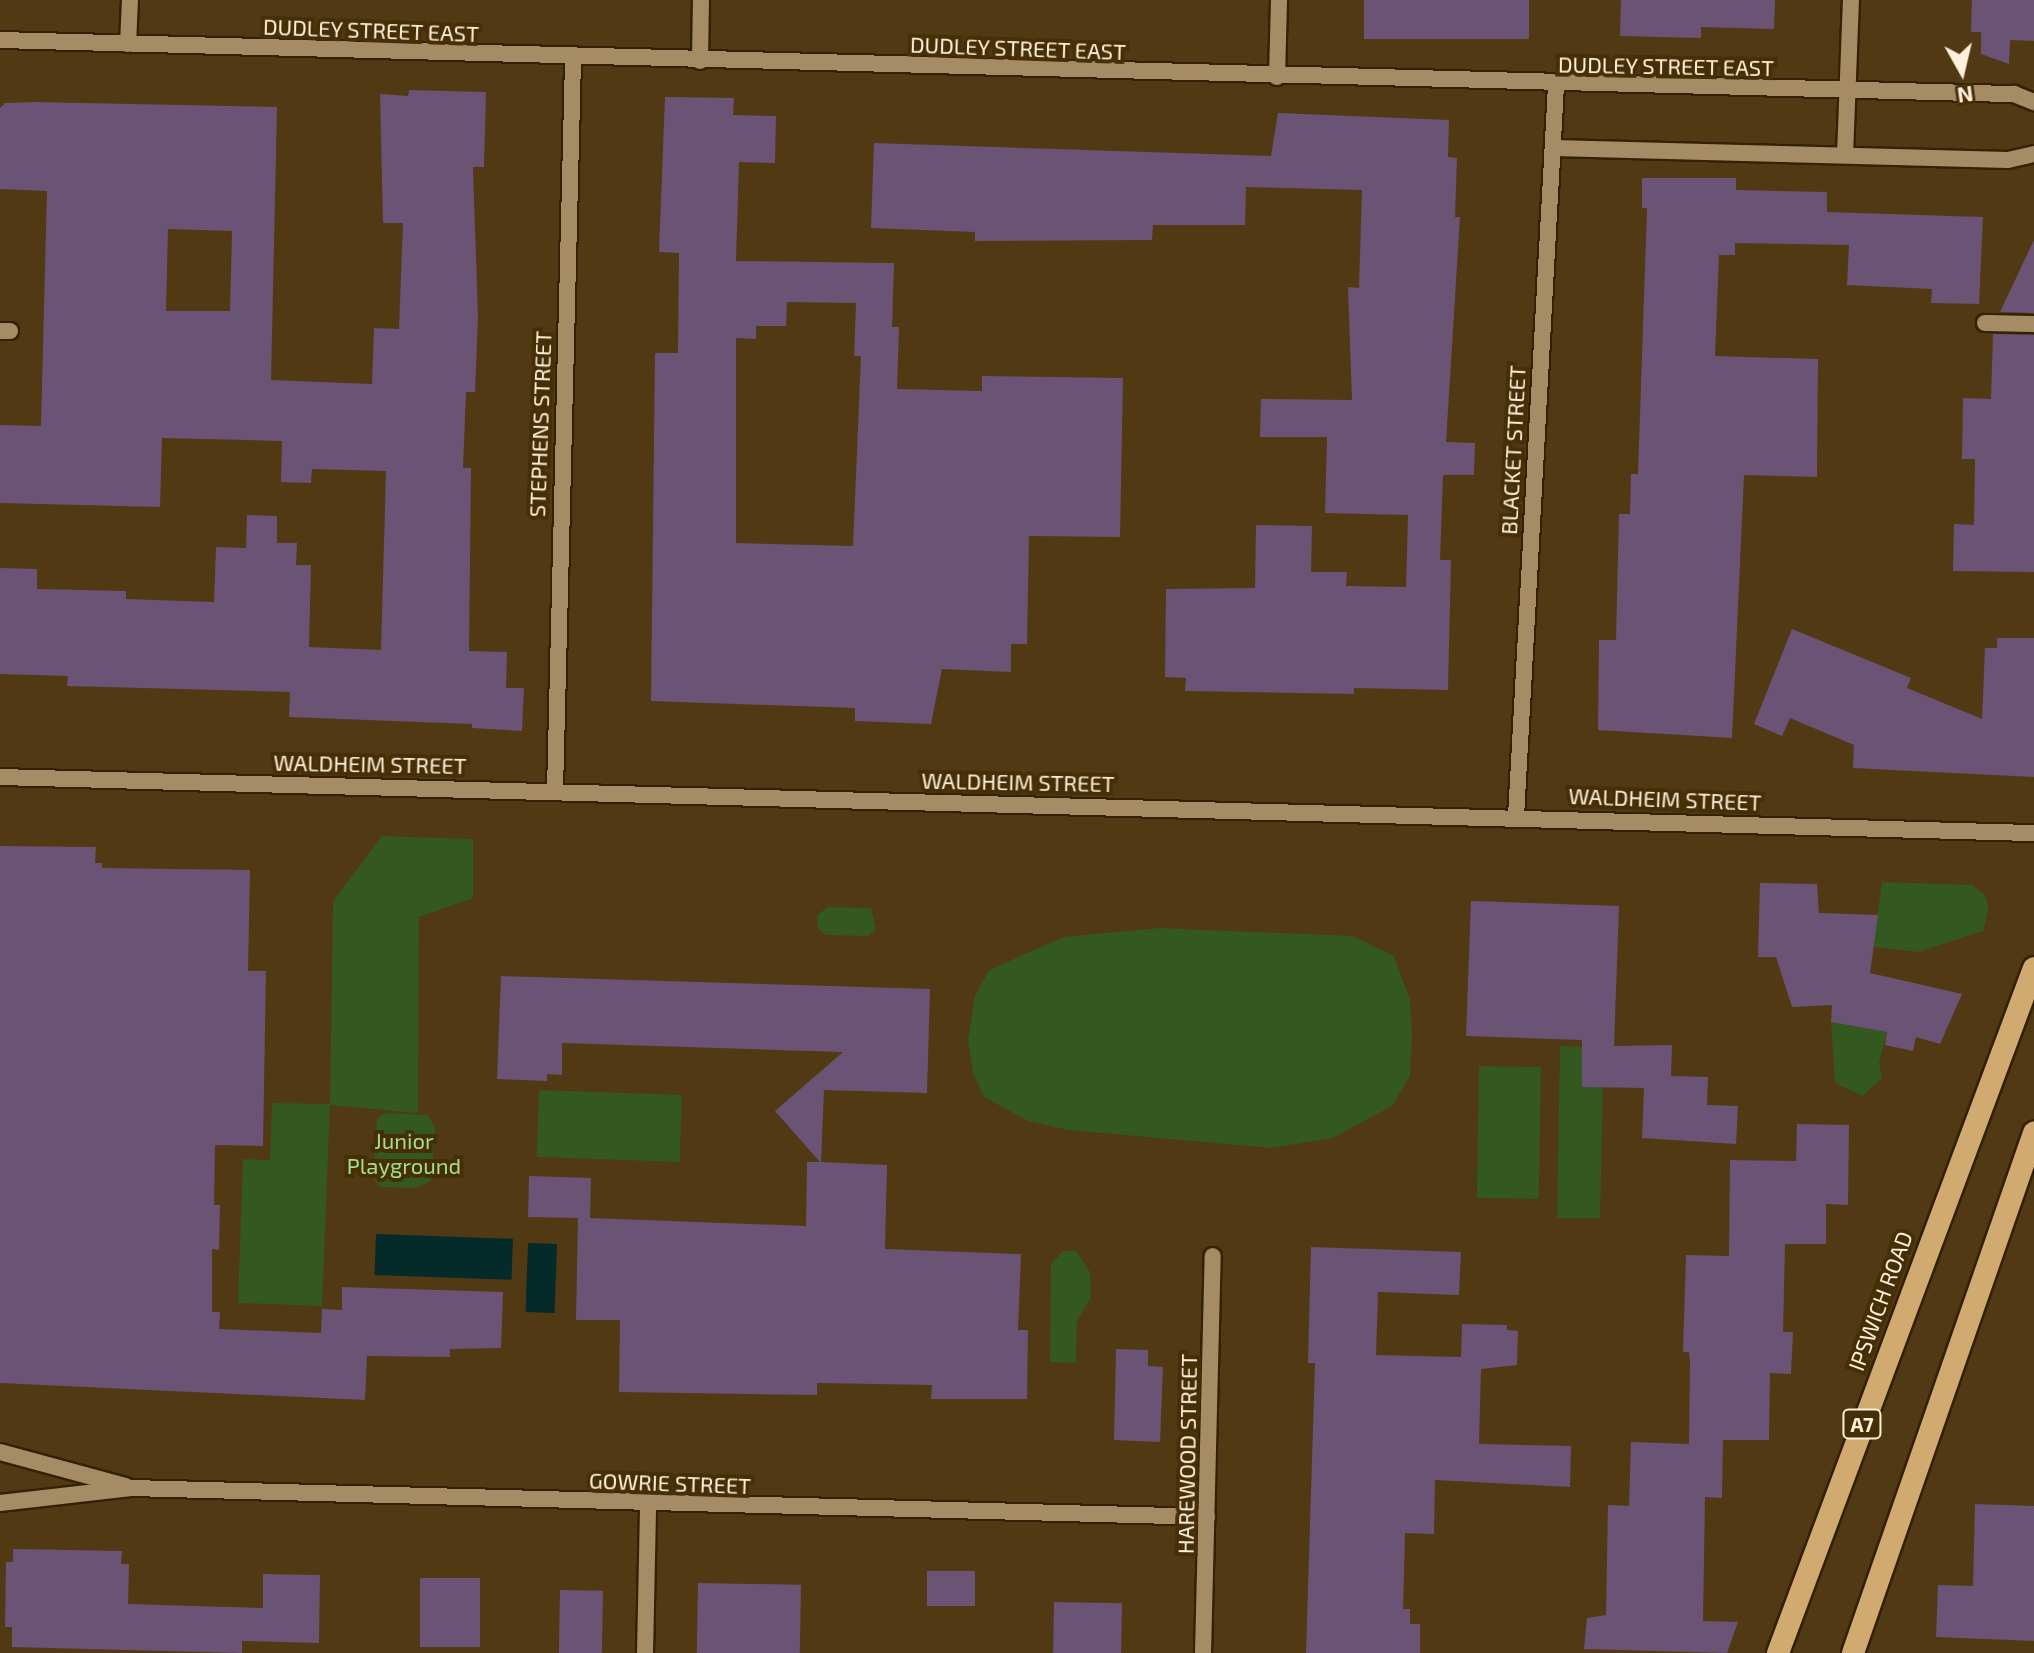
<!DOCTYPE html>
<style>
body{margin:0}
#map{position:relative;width:2034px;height:1653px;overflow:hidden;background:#513914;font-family:"Exo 2",sans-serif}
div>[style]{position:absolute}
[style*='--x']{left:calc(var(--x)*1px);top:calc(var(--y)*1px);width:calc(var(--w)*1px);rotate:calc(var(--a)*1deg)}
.green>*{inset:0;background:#335820;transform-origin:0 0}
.water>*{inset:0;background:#052a2a;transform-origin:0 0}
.building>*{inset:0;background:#6b5375;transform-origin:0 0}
.roads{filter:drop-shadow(2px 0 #332105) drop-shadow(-2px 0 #332105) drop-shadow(0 2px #332105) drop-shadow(0 -2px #332105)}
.service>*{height:16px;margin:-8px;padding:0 8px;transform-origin:8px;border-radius:8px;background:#a68c65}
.minor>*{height:16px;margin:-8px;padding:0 8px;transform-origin:8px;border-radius:8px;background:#a68c65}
.tertiary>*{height:16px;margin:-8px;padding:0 8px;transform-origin:8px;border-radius:8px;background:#a68c65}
.trunk>*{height:22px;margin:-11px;padding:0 11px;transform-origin:11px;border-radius:11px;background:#d1aa72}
span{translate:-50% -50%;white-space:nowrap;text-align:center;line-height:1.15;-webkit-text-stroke:8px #462f07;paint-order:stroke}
.shield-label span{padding:2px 6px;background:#462f07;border:2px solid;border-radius:6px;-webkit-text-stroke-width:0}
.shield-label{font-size:20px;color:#fef0db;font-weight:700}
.street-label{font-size:22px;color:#fef0db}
.park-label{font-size:22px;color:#a3de88}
.north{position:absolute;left:1922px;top:32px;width:80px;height:80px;-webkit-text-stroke:6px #462f07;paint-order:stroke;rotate:172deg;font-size:22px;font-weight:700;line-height:32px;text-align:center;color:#fef0db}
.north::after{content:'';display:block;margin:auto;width:28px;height:36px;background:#fef0db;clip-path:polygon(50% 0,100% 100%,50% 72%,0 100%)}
</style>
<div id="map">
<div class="green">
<i style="clip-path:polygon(382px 836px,473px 839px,473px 898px,419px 917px,418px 1113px,330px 1105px,322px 1306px,238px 1303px,243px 1159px,270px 1160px,272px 1103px,330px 1104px,333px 901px)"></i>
<i style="clip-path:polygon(1882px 882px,1972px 885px,1984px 894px,1989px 908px,1983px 931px,1918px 952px,1873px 947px)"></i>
<i style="clip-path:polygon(827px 907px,871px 908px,876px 929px,869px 936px,826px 935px,818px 928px,817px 916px)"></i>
<i style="clip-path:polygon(1159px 928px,1353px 936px,1394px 956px,1410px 1000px,1412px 1035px,1410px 1076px,1392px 1106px,1333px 1138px,1271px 1148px,1068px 1130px,1028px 1121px,984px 1097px,973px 1073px,968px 1040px,975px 996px,989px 970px,1064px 937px)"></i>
<i style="clip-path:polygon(1831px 1022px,1887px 1032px,1879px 1063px,1882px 1078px,1862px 1096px,1835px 1083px)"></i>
<i style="clip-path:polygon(1560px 1046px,1582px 1047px,1582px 1087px,1603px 1087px,1600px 1218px,1557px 1218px)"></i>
<i style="left:1479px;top:1066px;width:62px;height:132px;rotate:1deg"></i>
<i style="left:539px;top:1090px;width:143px;height:67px;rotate:2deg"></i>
<i style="clip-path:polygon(386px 1113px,428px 1115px,435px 1128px,431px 1181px,416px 1188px,380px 1187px,373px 1177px,377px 1118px)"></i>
<i style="clip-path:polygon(1063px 1251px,1076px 1251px,1090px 1272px,1091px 1297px,1077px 1321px,1076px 1363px,1050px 1362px,1051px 1264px)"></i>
</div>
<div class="water">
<i style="left:376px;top:1234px;width:137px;height:41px;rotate:2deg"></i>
<i style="left:528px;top:1243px;width:29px;height:69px;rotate:2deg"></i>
</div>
<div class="building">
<i style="left:1364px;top:0;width:165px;height:39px"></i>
<i style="clip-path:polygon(1621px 0,1775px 0,1774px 29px,1701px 27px,1701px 38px,1620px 36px)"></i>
<i style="clip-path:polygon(1972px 0,2034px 0,2034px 41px,2010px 40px,2009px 64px,1981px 54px,1981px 32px,1971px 32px)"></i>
<i style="clip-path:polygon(evenodd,409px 90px,486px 92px,484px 167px,473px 167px,478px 318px,475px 392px,466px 392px,463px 468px,471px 468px,469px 651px,507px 652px,506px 688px,524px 688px,522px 731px,472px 728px,472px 724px,289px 717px,290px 692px,67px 686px,68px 676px,0 674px,0 568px,37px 569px,37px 589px,126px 591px,126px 599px,214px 602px,216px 547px,246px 548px,247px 515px,277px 516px,277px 543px,297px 543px,296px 565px,311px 565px,309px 647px,381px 650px,386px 471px,312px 469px,311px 483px,281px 482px,282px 441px,162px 438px,160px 507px,0 503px,0 425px,41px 426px,47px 191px,0 189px,0 108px,5px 103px,34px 102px,277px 107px,271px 380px,372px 384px,374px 328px,399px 329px,403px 223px,383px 223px,380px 94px,408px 96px,409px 90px,168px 229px,232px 231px,230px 311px,166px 311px,168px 229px)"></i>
<i style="clip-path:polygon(evenodd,665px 97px,734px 98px,733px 115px,776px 116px,775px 163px,739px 162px,736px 261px,894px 263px,892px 327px,899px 327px,897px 389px,982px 391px,982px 376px,1123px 378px,1120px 537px,1029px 536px,1027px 644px,1011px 644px,1011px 672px,942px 669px,931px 724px,855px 721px,855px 708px,651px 701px,655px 353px,678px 353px,679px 253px,659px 252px,665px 97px,787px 302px,856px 303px,854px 356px,861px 356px,853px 546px,736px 543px,736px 338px,756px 339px,756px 326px,786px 326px,787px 302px)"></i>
<i style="clip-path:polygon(1278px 113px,1449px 120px,1448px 157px,1457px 158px,1455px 217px,1460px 217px,1446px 442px,1475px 443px,1474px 475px,1443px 475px,1440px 560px,1451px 560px,1448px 690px,1354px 688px,1354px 694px,1185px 691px,1186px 678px,1165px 677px,1166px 589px,1255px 588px,1256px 525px,1312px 526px,1311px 572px,1347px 572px,1346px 586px,1406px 587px,1408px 515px,1325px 513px,1327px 437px,1260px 437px,1261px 399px,1352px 400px,1348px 287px,1359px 288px,1362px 190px,1246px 187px,1245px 225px,1153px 225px,1152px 240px,975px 241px,975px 232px,871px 228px,874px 143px,1271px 156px)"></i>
<i style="clip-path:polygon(1642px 178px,1736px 178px,1736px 190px,1827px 192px,1827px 212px,1983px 217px,1979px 304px,1931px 303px,1932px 289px,1847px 285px,1849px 245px,1735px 243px,1735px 255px,1719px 255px,1715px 356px,1818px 359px,1817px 477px,1744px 475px,1732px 738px,1598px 730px,1599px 640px,1616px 640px,1619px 514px,1630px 514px,1631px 474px,1638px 474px,1647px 208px,1642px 208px)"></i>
<i style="clip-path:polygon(2034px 240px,2034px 313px,2000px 312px)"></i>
<i style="clip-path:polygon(1993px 334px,2034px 335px,2034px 572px,1953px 571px,1954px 524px,1974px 525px,1975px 459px,1962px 459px,1963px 398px,1991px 399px)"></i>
<i style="clip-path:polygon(1792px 629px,1911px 678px,1907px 688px,1982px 719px,1985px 648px,1997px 648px,1997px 638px,2034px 638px,2034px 777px,1853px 768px,1854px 745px,1790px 718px,1782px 736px,1754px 724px)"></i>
<i style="clip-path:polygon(0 846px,96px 847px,95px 863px,102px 863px,102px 868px,250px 870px,248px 971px,266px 971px,263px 1146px,215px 1145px,214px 1205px,220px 1205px,219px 1250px,212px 1249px,212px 1312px,220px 1312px,219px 1329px,321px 1333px,322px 1309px,342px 1310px,342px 1287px,503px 1292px,501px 1348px,450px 1349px,450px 1357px,367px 1356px,365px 1400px,0 1383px)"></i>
<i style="clip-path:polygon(1760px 883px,1817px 884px,1819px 913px,1878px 915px,1870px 973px,1962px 994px,1940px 1044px,1916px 1037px,1913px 1051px,1885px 1045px,1887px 1032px,1831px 1022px,1832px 1005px,1792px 1007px,1776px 957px,1758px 957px)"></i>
<i style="clip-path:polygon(1471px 901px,1619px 906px,1614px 1046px,1672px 1045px,1671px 1076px,1708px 1077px,1707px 1105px,1738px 1106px,1736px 1144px,1642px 1138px,1644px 1088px,1582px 1087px,1582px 1040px,1466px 1036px)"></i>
<i style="clip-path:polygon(501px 976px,930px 989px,927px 1093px,824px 1090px,821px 1162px,887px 1165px,885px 1249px,1021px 1254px,1018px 1330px,1028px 1330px,1027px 1399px,931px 1399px,932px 1385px,817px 1383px,817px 1395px,619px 1392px,620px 1320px,576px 1320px,578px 1218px,528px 1217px,529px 1176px,591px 1178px,590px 1218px,806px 1226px,807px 1162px,820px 1162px,775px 1111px,843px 1052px,562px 1043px,562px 1075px,547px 1074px,547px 1081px,497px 1079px)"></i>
<i style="clip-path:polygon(1797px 1124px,1849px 1125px,1848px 1205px,1826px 1204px,1826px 1244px,1785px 1244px,1783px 1332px,1793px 1332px,1791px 1374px,1770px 1373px,1769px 1440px,1723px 1440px,1722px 1498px,1705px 1497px,1703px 1621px,1738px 1622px,1727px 1653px,1584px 1649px,1587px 1618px,1606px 1615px,1608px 1505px,1629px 1506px,1631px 1442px,1689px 1444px,1690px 1363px,1689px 1352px,1683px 1352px,1686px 1255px,1729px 1256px,1730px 1160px,1796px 1161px)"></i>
<i style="clip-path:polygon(1311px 1247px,1461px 1252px,1459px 1295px,1378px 1292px,1376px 1355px,1461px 1357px,1462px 1324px,1507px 1325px,1507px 1330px,1518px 1331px,1517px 1365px,1481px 1369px,1479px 1444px,1571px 1446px,1570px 1487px,1435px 1480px,1434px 1534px,1405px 1533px,1403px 1609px,1410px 1609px,1410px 1624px,1420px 1624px,1420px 1653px,1306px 1653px,1315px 1363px,1308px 1363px)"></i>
<i style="clip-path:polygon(1116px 1349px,1148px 1350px,1148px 1366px,1163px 1367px,1160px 1442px,1114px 1440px)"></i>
<i style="clip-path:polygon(1975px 1504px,2034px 1506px,2034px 1641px,1936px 1637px,1938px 1585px,1973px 1586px)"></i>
<i style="clip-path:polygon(13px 1549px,122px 1551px,121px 1564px,129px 1564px,128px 1604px,263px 1608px,263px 1574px,320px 1575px,319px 1643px,242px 1641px,242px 1653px,12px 1647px,12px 1627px,5px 1627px,6px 1562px,13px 1562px)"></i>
<i style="left:927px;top:1571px;width:48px;height:35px"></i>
<i style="left:420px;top:1578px;width:60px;height:69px"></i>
<i style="left:698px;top:1583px;width:103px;height:70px;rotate:1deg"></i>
<i style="left:560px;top:1590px;width:43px;height:63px;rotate:1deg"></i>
<i style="left:1054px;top:1602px;width:68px;height:51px;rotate:1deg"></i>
</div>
<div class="roads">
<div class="service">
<i style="--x:1985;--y:323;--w:49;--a:1.2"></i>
</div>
<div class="minor">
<i style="--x:0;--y:40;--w:2015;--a:1.54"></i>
<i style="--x:2014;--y:94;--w:22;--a:22"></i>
<i style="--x:128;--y:44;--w:44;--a:-87.4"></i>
<i style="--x:700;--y:61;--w:61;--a:-89.1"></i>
<i style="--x:1277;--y:77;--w:77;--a:-88.5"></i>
<i style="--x:1554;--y:148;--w:454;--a:1.5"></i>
<i style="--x:2008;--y:160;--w:27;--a:-13"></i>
<i style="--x:1845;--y:155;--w:155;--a:-87.8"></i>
<i style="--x:0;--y:331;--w:10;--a:0"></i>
<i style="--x:555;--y:791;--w:733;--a:-88.59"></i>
<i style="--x:1516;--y:817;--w:733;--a:-86.87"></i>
<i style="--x:0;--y:1452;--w:130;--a:15.2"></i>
<i style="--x:0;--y:1503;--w:132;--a:-6.5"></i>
<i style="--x:131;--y:1488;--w:1076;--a:1.54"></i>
<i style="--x:645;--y:1653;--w:148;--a:-88.8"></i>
<i style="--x:1203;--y:1653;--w:397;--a:-88.6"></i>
</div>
<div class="tertiary">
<i style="--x:0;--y:777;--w:2035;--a:1.58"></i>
</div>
<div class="trunk">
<i style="--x:1778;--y:1653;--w:731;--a:-69.51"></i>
<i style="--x:1853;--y:1653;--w:551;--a:-70.81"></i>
</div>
</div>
<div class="shield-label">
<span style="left:1862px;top:1424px">A7</span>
</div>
<div class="street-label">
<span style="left:371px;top:30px;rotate:2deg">DUDLEY STREET EAST</span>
<span style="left:1018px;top:48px;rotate:2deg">DUDLEY STREET EAST</span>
<span style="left:1666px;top:66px;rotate:1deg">DUDLEY STREET EAST</span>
<span style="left:540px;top:424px;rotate:-88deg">STEPHENS STREET</span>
<span style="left:1513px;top:450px;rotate:-87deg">BLACKET STREET</span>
<span style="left:370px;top:764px;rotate:1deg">WALDHEIM STREET</span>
<span style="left:1018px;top:782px;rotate:1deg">WALDHEIM STREET</span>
<span style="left:1665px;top:799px;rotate:2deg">WALDHEIM STREET</span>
<span style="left:1880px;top:1301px;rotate:-70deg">IPSWICH ROAD</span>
<span style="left:1187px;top:1454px;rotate:-89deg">HAREWOOD STREET</span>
<span style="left:670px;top:1483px;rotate:2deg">GOWRIE STREET</span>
</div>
<div class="park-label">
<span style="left:404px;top:1153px">Junior<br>Playground</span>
</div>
<div class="north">N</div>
</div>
